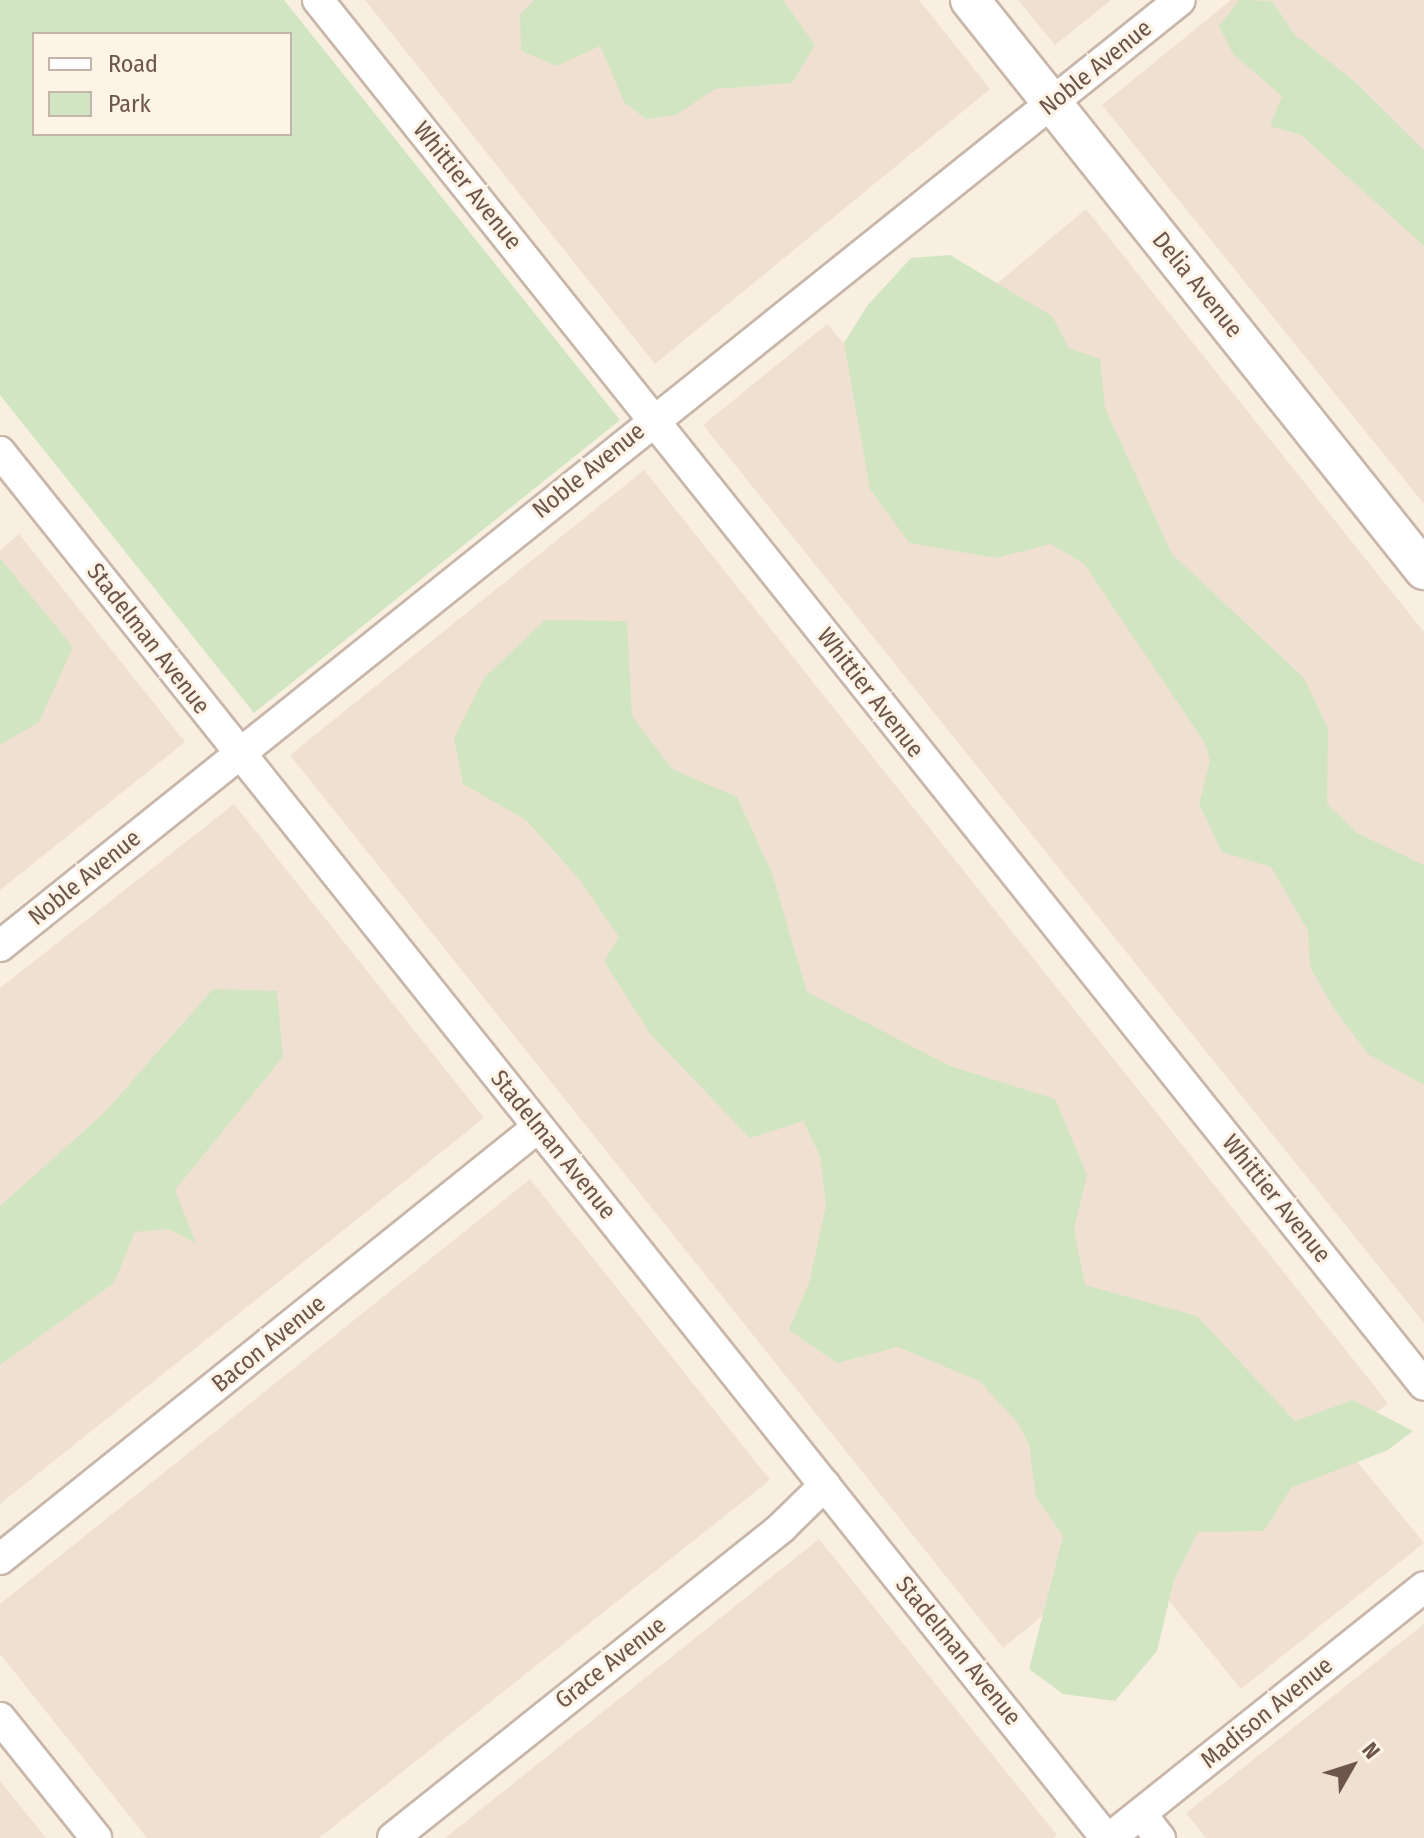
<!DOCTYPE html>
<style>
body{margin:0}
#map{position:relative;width:1424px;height:1838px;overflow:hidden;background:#f9efe1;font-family:"Fira Sans Condensed",sans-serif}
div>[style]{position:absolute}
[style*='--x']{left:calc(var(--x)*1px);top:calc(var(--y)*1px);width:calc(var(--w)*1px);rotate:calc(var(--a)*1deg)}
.residential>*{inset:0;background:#f0e0d1}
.green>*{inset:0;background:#d2e5c2}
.roads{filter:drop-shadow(2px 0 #c8b6aa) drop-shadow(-2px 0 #c8b6aa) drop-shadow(0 2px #c8b6aa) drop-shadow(0 -2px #c8b6aa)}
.minor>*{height:30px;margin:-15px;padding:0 15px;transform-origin:15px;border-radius:15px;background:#fff}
.tertiary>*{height:38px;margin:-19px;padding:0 19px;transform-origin:19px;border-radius:19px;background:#fff}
span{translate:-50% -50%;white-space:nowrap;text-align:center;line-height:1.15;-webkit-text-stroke:6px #fdf3e7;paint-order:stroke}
.street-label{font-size:24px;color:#6e554b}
.legend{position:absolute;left:32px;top:32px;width:260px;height:104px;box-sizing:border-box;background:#fdf3e7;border:2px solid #c4b4a9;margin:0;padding:10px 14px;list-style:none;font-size:24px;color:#6e554b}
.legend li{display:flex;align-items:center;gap:16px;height:40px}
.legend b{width:40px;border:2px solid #c4b4a9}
.north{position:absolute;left:1312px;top:1726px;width:80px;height:80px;-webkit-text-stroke:6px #fdf3e7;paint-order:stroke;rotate:51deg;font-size:22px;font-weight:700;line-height:32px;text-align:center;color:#6e554b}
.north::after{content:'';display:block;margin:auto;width:28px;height:36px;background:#6e554b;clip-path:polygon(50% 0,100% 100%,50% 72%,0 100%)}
</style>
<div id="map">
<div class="residential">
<i style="clip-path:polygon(365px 0,919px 0,990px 89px,655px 364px)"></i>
<i style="clip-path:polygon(1018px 0,1111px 0,1055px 45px)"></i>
<i style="clip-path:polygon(1231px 0,1424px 0,1424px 504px,1102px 105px)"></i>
<i style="clip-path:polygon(1086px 209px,1424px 632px,1424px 1323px,703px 425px,827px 324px,878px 383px)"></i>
<i style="clip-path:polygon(644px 470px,1388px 1403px,1341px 1442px,1424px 1543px,1241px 1689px,1126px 1548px,1003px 1648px,290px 755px)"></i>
<i style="clip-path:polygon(19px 534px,185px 742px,0 890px,0 550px)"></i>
<i style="clip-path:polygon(234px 804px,484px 1118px,0 1504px,0 988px)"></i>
<i style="clip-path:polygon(530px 1179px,770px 1480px,319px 1838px,147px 1838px,0 1654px,0 1604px)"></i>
<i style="clip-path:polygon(819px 1539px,1057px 1835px,1053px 1838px,445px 1838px)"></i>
<i style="clip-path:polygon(1424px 1624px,1424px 1838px,1206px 1838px,1186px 1813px)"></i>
<i style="clip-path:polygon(0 1781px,46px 1838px,0 1838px)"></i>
</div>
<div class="green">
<i style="clip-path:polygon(evenodd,0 0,284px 0,620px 420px,254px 713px,0 395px,0 0,34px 34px,290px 34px,290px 134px,34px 134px,34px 34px)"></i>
<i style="clip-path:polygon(534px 0,783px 0,815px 45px,792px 83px,715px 89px,676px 115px,646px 119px,624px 102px,600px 46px,557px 66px,521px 51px,520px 14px)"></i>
<i style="clip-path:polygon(1239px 0,1272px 1px,1295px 35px,1353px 80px,1424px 150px,1424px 246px,1301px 135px,1270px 126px,1282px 96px,1233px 54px,1219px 26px)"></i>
<i style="clip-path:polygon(950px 255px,1052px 316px,1069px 348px,1100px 359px,1105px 408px,1172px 554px,1304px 678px,1328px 728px,1327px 804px,1357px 833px,1424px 865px,1424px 1085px,1368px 1054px,1333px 1007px,1310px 967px,1308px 931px,1271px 867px,1222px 852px,1199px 804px,1210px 761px,1205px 743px,1084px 564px,1051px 544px,996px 558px,909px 543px,870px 489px,844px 343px,867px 306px,911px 258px)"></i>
<i style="clip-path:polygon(0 558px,73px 647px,39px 722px,0 745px)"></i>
<i style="clip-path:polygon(545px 620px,627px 621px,632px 716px,672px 769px,737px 797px,772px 873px,807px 992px,950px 1066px,1055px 1099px,1087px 1175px,1074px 1229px,1085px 1285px,1197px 1316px,1295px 1421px,1353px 1400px,1413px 1431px,1388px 1450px,1291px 1488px,1264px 1531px,1198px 1532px,1174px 1580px,1157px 1651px,1115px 1701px,1063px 1694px,1029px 1669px,1063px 1536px,1036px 1497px,1029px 1444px,1017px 1422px,979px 1381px,898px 1347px,837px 1363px,789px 1330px,809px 1283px,826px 1206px,820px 1156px,803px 1121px,750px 1138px,651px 1035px,604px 961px,619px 937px,579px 879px,526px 820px,463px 784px,454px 738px,484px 678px)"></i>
<i style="clip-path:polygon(213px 989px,277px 991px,283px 1057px,175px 1190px,196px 1243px,168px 1229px,135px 1232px,114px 1283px,0 1365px,0 1206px,104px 1113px)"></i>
</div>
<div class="roads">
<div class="minor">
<i style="--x:318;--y:0;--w:1772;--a:51.39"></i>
<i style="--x:0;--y:452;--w:1773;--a:51.41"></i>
<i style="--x:0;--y:946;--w:1512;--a:-38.72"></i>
<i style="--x:0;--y:1559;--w:690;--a:-38.76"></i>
<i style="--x:0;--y:1718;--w:154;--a:51.3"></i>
<i style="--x:1141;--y:1814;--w:31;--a:52"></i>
<i style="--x:393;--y:1838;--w:498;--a:-38.6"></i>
<i style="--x:782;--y:1527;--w:60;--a:-44.3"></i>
<i style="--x:1110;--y:1838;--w:402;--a:-38.6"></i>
</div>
<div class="tertiary">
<i style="--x:970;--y:0;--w:729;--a:51.46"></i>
</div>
</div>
<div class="street-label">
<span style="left:1096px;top:68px;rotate:-39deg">Noble Avenue</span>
<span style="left:467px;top:186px;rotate:51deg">Whittier Avenue</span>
<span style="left:1197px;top:285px;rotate:51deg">Delia Avenue</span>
<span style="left:589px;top:471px;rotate:-39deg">Noble Avenue</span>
<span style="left:148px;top:639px;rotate:52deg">Stadelman Avenue</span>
<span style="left:870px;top:693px;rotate:52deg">Whittier Avenue</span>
<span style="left:85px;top:878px;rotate:-39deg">Noble Avenue</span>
<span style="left:553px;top:1145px;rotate:51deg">Stadelman Avenue</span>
<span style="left:1276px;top:1199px;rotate:51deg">Whittier Avenue</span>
<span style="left:269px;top:1344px;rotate:-39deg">Bacon Avenue</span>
<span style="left:958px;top:1651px;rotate:51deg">Stadelman Avenue</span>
<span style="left:611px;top:1663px;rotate:-38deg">Grace Avenue</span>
<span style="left:1267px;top:1713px;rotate:-39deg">Madison Avenue</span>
</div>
<ul class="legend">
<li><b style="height:10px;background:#fff"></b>Road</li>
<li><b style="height:22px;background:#d2e5c2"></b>Park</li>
</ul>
<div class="north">N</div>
</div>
